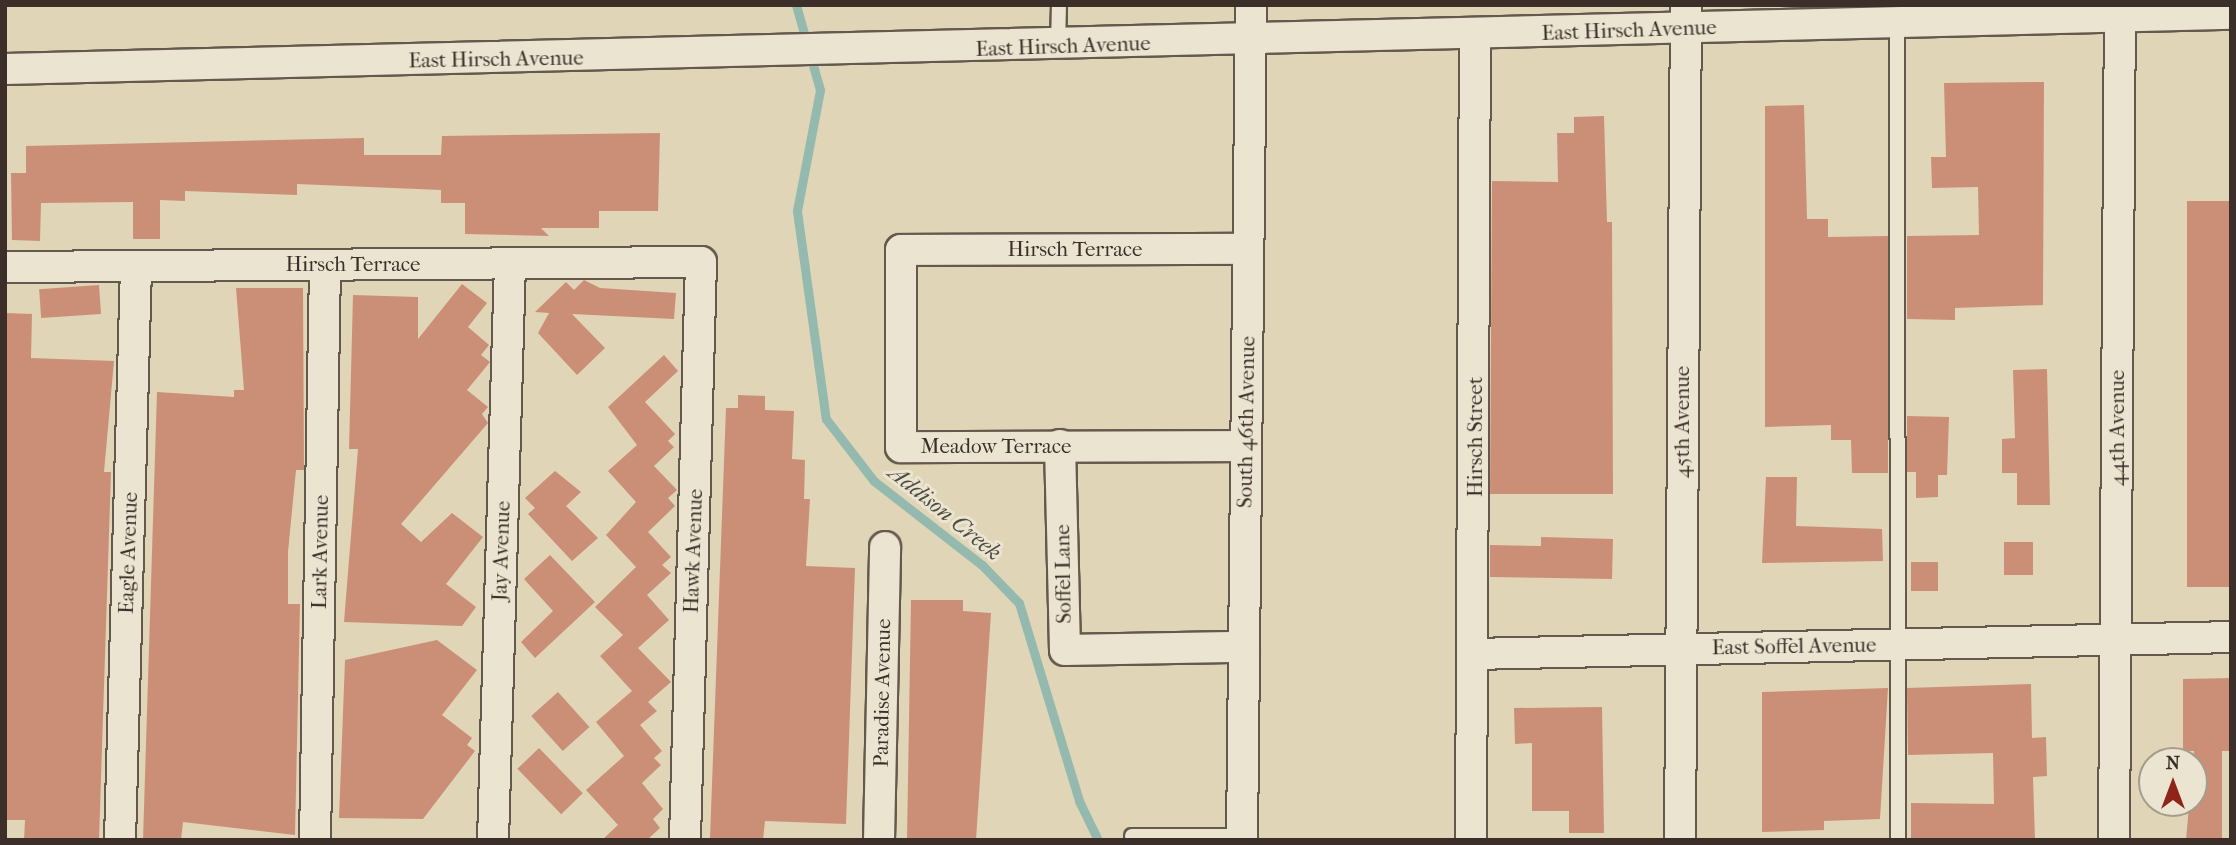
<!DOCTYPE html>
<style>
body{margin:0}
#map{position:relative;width:2236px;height:845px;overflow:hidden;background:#e0d5b6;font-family:"IM FELL French Canon",serif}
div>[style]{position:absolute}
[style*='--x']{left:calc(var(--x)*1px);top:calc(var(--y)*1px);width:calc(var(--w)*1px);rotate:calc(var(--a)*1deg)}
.stream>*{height:9px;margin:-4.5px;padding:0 4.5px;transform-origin:4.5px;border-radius:4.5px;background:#94b9af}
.building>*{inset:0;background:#cb8f78;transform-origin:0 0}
.roads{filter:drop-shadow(2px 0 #65584d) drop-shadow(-2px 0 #65584d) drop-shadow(0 2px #65584d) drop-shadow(0 -2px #65584d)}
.service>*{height:14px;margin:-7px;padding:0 7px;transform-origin:7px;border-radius:7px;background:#ebe4d0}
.minor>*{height:30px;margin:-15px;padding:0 15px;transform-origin:15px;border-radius:15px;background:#ebe4d0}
span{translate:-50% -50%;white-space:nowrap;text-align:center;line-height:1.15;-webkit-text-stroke:6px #ebe4d0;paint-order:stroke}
.street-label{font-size:21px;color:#3c2f2a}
.water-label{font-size:23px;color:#4e4b45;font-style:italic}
.frame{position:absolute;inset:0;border:7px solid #3c2f2a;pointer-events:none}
.north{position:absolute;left:2138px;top:747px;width:70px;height:70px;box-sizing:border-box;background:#ebe4d0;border:2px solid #a59c8e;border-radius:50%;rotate:0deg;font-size:19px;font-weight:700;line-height:28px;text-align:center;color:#3c2f2a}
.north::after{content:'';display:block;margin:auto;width:24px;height:32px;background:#8f2418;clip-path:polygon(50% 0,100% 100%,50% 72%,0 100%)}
</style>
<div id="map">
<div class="stream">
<i style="--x:796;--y:5;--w:88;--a:74.2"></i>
<i style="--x:820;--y:90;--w:123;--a:100.8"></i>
<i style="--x:797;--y:211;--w:210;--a:82.1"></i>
<i style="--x:826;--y:419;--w:78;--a:52.3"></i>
<i style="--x:874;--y:481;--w:137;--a:37.9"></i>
<i style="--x:982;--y:565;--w:53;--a:45.8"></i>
<i style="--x:1019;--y:603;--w:207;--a:73.1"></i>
<i style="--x:1079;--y:801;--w:43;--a:64"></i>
</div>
<div class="building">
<i style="clip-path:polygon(2044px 82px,2043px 305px,1955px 308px,1955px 320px,1907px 319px,1907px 236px,1979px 235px,1978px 187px,1932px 188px,1931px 157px,1946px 157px,1944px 83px)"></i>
<i style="clip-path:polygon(1804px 105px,1807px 219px,1828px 219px,1828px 237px,1888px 236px,1888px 473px,1852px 473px,1851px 440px,1831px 440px,1831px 425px,1765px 427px,1765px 106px)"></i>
<i style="clip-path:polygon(1604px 116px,1607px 222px,1612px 222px,1613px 494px,1490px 494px,1492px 181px,1558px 182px,1557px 133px,1574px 133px,1574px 117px)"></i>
<i style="clip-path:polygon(660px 133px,658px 211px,599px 211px,599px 228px,541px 228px,549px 236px,465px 234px,465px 203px,441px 203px,441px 190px,297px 184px,297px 195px,185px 191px,185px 201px,160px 200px,160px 239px,133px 239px,133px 202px,41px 203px,40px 241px,12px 240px,11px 173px,26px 173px,26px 146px,364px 138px,364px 155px,441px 155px,442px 136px)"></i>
<i style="left:2231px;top:201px;width:386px;height:44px;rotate:90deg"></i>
<i style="clip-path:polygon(584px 280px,600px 288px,676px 293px,674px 319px,572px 314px,605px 348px,577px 375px,538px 333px,549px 313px,535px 312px,566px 282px,574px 290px)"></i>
<i style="clip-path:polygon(462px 284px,487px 303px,468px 327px,489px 345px,481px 355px,490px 362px,467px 390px,488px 407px,482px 414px,488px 423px,401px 524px,421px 542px,452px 513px,483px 537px,446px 584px,476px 607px,462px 626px,344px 622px,358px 449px,349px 449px,353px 295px,418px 297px,418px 339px)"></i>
<i style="left:99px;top:285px;width:29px;height:60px;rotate:86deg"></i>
<i style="clip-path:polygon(236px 288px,303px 288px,304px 470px,296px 470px,288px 552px,288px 604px,300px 604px,295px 835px,183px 822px,181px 840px,143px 840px,157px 392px,234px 397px,234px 390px,244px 390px)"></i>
<i style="clip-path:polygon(5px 313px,32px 314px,31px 358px,114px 361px,104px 472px,111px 472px,99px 840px,24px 840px,25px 820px,5px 820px)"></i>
<i style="clip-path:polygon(664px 355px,678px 371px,645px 402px,675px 434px,668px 441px,674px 447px,654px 466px,677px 490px,668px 498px,675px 506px,648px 532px,671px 557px,662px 565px,671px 573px,647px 595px,669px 620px,638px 648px,671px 682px,648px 702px,657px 711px,640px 725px,662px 751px,654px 758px,661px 765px,642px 783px,663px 809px,653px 819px,660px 828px,647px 840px,602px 840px,618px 825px,586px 790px,624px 756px,596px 722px,632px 691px,600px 656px,623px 635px,595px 607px,636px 567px,606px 535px,636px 502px,608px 471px,637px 445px,608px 407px)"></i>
<i style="clip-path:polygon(2047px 369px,2050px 505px,2017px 505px,2017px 473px,2002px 473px,2002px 439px,2015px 438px,2013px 370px)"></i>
<i style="clip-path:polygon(738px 395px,765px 396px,765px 410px,794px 411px,792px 459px,805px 460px,804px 499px,810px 499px,806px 566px,855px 568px,846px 824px,765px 821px,763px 840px,710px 838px,726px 408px,738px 408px)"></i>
<i style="clip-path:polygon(1907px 416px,1949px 417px,1947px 475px,1938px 475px,1938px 497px,1916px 498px,1916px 472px,1907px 472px)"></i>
<i style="clip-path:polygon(555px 471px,581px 492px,566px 506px,598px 538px,572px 561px,528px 514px,535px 508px,525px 498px)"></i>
<i style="clip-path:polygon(1766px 477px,1797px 477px,1796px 526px,1882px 529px,1883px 561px,1762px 563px)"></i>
<i style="clip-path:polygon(1541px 537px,1613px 539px,1612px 579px,1490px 577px,1490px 545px,1541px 546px)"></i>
<i style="left:2033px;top:542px;width:33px;height:29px;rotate:90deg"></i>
<i style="clip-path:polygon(550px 555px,595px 602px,535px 658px,521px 642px,553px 611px,524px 579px)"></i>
<i style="left:1911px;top:562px;width:27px;height:29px"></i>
<i style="clip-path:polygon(911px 600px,963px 600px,963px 611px,991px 613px,976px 840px,907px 840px)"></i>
<i style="clip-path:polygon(437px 640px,477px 670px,442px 715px,472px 738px,467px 745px,475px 751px,423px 819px,339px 818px,345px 660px)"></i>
<i style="clip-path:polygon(2231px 678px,2231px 751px,2222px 751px,2222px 840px,2186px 840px,2194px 751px,2183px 751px,2183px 679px)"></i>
<i style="clip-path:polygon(2031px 684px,2032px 738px,2046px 737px,2047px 776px,2033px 777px,2035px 840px,1911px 840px,1911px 803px,1994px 804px,1993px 753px,1908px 755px,1907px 688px)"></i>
<i style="clip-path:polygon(1888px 688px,1880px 819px,1824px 821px,1824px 830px,1762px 832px,1762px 692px)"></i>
<i style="left:558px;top:692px;width:47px;height:36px;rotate:48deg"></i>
<i style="clip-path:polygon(1602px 707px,1604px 833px,1569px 833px,1569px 811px,1532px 811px,1532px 743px,1515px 744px,1514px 708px)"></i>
<i style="left:539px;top:748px;width:63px;height:30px;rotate:46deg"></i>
</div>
<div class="roads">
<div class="service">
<i style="--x:1897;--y:22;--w:818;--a:89.93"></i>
<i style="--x:1058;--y:45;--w:40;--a:-88.6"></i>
<i style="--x:1132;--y:836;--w:110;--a:0"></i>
</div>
<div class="minor">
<i style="--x:5;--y:69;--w:2227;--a:-1.42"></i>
<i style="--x:5;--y:267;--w:696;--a:-0.41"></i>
<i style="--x:701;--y:262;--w:578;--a:91.59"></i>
<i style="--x:1060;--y:445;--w:205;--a:88.6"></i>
<i style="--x:1065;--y:650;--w:179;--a:-1"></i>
<i style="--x:1246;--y:446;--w:345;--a:179.8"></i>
<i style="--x:901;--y:447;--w:197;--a:-90"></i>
<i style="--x:901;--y:250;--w:347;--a:-0.2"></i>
<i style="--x:1473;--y:654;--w:758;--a:-1.28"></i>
<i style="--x:120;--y:840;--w:574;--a:-88.4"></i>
<i style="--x:315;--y:840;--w:575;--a:-89"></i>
<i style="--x:493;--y:840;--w:577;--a:-88.31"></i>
<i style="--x:879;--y:840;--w:293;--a:-88.8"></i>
<i style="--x:1242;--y:840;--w:835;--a:-89.38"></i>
<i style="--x:1471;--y:840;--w:806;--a:-89.72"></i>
<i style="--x:1680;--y:840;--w:835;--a:-89.59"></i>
<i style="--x:2114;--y:840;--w:835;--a:-89.59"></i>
</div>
</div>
<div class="street-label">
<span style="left:1629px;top:30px;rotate:-2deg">East Hirsch Avenue</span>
<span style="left:1063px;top:46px;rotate:-2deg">East Hirsch Avenue</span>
<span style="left:496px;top:59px;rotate:-1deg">East Hirsch Avenue</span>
<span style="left:1075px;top:249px">Hirsch Terrace</span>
<span style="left:353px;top:264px">Hirsch Terrace</span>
<span style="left:1246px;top:422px;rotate:-89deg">South 46th Avenue</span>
<span style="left:1682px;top:422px;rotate:-90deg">45th Avenue</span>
<span style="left:2117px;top:428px;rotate:-90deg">44th Avenue</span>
<span style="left:1475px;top:437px;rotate:-90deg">Hirsch Street</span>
<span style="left:996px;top:446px">Meadow Terrace</span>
<span style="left:501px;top:551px;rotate:-88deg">Jay Avenue</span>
<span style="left:693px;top:551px;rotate:-88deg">Hawk Avenue</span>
<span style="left:320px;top:552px;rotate:-89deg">Lark Avenue</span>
<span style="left:128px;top:553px;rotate:-88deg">Eagle Avenue</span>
<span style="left:1063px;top:574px;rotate:-91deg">Soffel Lane</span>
<span style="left:1794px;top:646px;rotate:-1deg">East Soffel Avenue</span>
<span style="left:882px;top:693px;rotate:-89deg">Paradise Avenue</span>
</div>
<div class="water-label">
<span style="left:945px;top:513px;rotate:39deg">Addison Creek</span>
</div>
<div class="frame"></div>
<div class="north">N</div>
</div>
